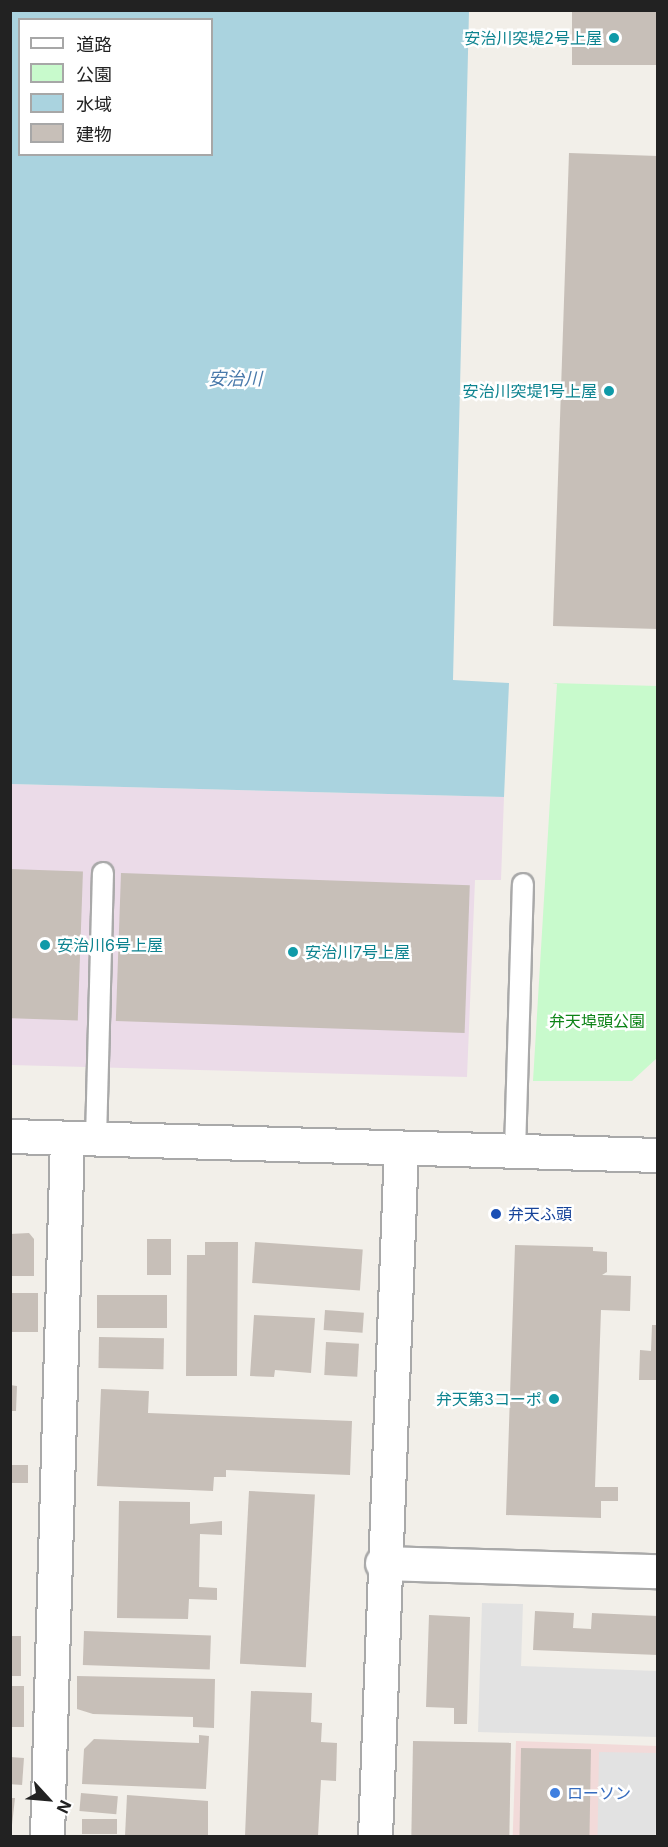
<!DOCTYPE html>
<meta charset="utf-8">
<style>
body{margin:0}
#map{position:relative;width:668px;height:1847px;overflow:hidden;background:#f2efe9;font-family:Inter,"Noto Sans JP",sans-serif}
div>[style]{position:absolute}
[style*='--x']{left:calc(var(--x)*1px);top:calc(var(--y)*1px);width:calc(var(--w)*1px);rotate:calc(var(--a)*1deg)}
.commercial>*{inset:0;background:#f2dad9;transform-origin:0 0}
.industrial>*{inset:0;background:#ebdbe8}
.park>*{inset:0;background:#c8facc}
.parking>*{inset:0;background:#e2e2e2;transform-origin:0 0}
.water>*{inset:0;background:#aad3df}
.building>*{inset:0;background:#c7bfb8;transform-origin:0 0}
.roads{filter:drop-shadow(2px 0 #a9a9a9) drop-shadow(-2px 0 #a9a9a9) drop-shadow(0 2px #a9a9a9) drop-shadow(0 -2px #a9a9a9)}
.service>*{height:20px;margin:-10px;padding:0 10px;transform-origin:10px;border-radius:10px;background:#fff}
.minor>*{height:33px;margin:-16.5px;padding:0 16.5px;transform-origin:16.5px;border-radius:16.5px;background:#fff}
.tertiary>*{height:33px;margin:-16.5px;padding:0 16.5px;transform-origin:16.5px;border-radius:16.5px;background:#fff}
.dots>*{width:16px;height:16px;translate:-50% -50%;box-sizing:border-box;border:3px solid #fff;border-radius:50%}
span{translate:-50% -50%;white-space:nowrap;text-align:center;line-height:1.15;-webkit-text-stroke:5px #fff;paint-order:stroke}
.culture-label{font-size:16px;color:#0d838f}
.right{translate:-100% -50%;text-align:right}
.left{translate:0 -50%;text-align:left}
.park-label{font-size:16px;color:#0c8416}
.transit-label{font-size:16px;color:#164399}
.shop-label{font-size:16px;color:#366cbe}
.water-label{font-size:18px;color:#4a7aab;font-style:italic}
.frame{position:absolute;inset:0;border:12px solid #222;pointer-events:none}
.legend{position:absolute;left:18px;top:18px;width:195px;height:138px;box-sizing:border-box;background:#fff;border:2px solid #a7a7a7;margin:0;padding:8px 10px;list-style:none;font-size:18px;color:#222}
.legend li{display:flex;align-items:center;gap:12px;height:30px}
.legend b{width:30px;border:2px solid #a7a7a7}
.north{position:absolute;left:18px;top:1769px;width:60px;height:60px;-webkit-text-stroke:4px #fff;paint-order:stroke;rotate:116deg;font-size:16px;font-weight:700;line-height:24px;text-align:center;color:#222}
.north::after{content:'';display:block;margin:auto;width:21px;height:27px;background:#222;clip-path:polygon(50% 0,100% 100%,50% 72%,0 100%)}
</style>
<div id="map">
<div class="commercial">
<i style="left:516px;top:1741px;width:141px;height:95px;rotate:2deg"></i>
</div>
<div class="industrial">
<i style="clip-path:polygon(11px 784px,504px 797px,501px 880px,475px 880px,467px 1077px,11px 1065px)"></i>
</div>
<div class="park">
<i style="clip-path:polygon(552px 683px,657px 686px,657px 1058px,632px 1081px,533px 1081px,557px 684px)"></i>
</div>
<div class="parking">
<i style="clip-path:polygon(482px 1603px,523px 1604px,521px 1666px,657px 1671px,657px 1737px,478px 1732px)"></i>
<i style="left:599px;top:1752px;width:58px;height:84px;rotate:1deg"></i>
</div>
<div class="water">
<i style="clip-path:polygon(evenodd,11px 10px,469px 11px,453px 680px,509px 683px,504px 797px,11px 784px,11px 10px,20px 20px,212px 20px,212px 154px,20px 154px,20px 20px)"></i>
</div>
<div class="building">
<i style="left:572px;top:10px;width:86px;height:55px"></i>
<i style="clip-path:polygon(569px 153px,658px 156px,658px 629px,553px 626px)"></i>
<i style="left:10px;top:869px;width:73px;height:149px;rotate:2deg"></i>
<i style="left:121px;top:873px;width:349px;height:148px;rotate:2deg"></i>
<i style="clip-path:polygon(29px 1233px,34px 1239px,34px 1276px,10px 1276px,10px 1234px)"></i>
<i style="left:147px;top:1239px;width:24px;height:36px"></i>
<i style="clip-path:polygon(205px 1242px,238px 1242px,237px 1376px,186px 1376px,187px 1255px,205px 1255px)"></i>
<i style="left:255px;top:1242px;width:108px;height:41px;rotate:4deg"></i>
<i style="clip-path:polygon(515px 1245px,593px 1247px,593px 1251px,607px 1252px,607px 1272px,602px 1275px,631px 1276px,630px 1311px,601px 1310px,595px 1487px,618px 1487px,618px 1501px,601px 1501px,601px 1518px,506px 1515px)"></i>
<i style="left:10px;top:1293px;width:28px;height:39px"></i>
<i style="left:97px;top:1295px;width:70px;height:33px"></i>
<i style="left:325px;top:1310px;width:39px;height:20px;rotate:4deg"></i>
<i style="clip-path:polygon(254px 1315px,315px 1318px,311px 1373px,275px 1370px,274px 1377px,250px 1376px)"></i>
<i style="clip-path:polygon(652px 1325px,658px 1325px,658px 1380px,639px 1380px,640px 1350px,651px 1351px)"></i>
<i style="left:99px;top:1337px;width:65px;height:31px;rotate:1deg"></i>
<i style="left:326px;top:1342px;width:33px;height:33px;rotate:3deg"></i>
<i style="clip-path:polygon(10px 1385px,17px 1386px,16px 1411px,10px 1411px)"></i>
<i style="clip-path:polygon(101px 1389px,149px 1391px,148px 1413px,352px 1421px,350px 1475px,226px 1470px,226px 1477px,214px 1477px,213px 1491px,97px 1486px)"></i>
<i style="left:10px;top:1465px;width:18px;height:18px"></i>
<i style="left:249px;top:1491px;width:66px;height:173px;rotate:3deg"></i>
<i style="clip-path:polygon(119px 1501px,190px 1502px,190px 1524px,222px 1521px,222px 1535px,200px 1534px,199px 1587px,217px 1588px,217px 1600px,189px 1599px,188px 1619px,117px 1618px)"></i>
<i style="clip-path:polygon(535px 1611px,574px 1613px,573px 1628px,591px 1629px,592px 1613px,658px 1616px,658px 1655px,533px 1650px)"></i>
<i style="clip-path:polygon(429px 1615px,470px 1617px,467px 1724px,454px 1724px,454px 1708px,426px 1707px)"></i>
<i style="left:84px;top:1631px;width:127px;height:34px;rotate:2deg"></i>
<i style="left:10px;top:1636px;width:11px;height:40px"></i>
<i style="clip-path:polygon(77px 1676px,215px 1679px,214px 1728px,193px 1727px,193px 1717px,93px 1714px,77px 1709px)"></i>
<i style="left:10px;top:1686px;width:14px;height:41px"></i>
<i style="clip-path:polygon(251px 1691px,312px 1693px,311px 1722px,322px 1723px,321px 1742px,337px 1743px,336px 1781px,321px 1780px,318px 1836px,245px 1836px)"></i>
<i style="clip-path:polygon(199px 1735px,209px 1736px,206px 1789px,82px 1784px,84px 1749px,94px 1739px,199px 1743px)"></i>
<i style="left:413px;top:1741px;width:98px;height:95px;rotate:1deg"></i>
<i style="left:521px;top:1748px;width:70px;height:88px;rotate:1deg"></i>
<i style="left:10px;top:1757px;width:14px;height:27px;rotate:4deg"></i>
<i style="left:81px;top:1793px;width:37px;height:18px;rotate:5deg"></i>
<i style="clip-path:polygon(127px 1795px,208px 1801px,208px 1836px,125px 1836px)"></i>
<i style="clip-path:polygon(10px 1798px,15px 1798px,11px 1834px,10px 1834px)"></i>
<i style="left:82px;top:1819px;width:35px;height:15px"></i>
</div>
<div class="roads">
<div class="service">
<i style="--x:96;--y:1139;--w:266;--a:-88.5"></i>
<i style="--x:515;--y:1151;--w:267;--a:-88.3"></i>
</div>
<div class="minor">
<i style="--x:382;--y:1563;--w:276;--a:1.7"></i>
<i style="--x:47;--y:1836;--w:698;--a:-88.36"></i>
<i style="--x:375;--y:1836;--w:688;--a:-87.84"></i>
</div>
<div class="tertiary">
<i style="--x:10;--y:1136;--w:648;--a:1.68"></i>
</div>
</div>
<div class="dots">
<i style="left:614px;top:38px;background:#0f9aa8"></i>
<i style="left:609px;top:391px;background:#0f9aa8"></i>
<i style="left:45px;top:945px;background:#0f9aa8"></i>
<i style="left:293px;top:952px;background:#0f9aa8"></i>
<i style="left:496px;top:1214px;background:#1a4fb4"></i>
<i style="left:554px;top:1399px;background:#0f9aa8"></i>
<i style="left:555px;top:1793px;background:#3f7fe0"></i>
</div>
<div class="culture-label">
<span class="right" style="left:602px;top:38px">安治川突堤2号上屋</span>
<span class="right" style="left:597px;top:391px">安治川突堤1号上屋</span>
<span class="left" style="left:57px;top:945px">安治川6号上屋</span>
<span class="left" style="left:305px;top:952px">安治川7号上屋</span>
<span class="right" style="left:542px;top:1399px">弁天第3コーポ</span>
</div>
<div class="park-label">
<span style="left:597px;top:1021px">弁天埠頭公園</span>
</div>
<div class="transit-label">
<span class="left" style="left:508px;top:1214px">弁天ふ頭</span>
</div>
<div class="shop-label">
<span class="left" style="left:567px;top:1793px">ローソン</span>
</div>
<div class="water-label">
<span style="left:235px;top:379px">安治川</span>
</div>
<div class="frame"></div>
<ul class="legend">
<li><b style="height:8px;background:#fff"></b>道路</li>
<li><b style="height:16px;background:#c8facc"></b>公園</li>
<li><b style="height:16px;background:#aad3df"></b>水域</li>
<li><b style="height:16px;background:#c7bfb8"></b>建物</li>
</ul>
<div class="north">N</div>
</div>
